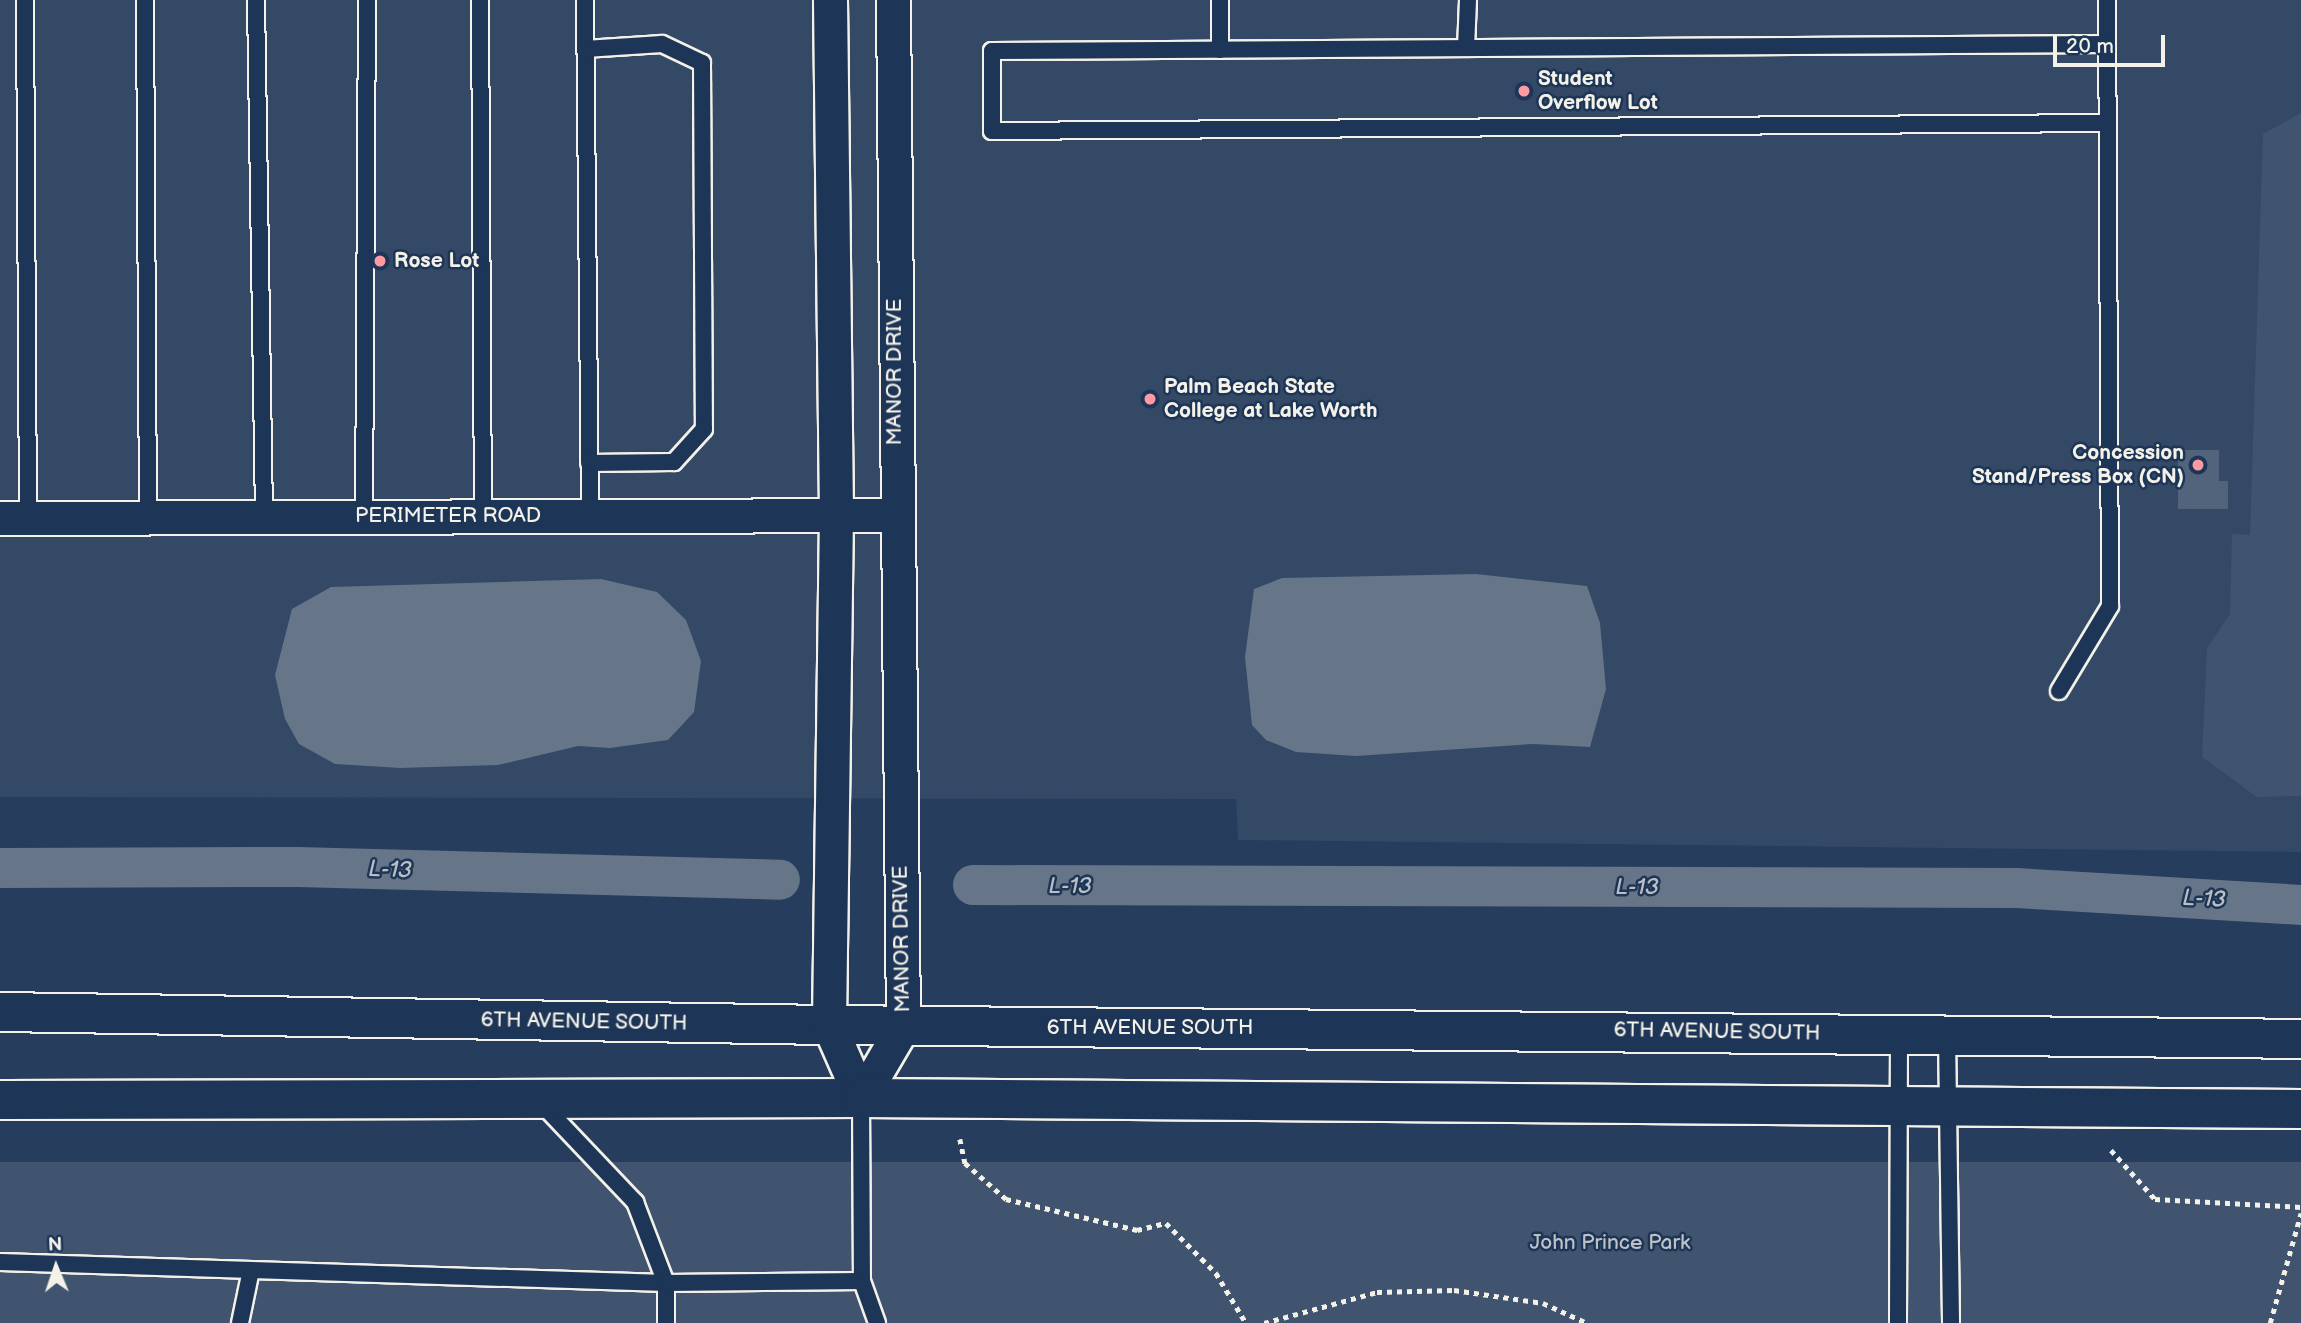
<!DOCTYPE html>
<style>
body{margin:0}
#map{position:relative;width:2301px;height:1323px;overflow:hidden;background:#263d5d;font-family:"Balsamiq Sans",sans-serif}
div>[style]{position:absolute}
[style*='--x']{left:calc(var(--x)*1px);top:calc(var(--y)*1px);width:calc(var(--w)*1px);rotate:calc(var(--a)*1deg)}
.built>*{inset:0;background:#334966}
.green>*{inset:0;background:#40546f;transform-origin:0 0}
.water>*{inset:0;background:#677588}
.canal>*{height:40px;margin:-20px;padding:0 20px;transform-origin:20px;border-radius:20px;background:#677588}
.building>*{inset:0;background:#52647b}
.path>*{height:4.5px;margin-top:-2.25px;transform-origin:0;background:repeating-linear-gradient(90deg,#f4f1e8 0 5px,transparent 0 10px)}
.roads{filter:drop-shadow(2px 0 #f4f1e8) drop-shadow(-2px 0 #f4f1e8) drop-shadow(0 2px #f4f1e8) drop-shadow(0 -2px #f4f1e8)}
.lane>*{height:16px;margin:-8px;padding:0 8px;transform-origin:8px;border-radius:8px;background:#1d3557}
.street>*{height:33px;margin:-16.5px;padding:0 16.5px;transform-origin:16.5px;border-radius:16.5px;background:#1d3557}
.secondary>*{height:38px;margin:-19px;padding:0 19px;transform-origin:19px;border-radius:19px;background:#1d3557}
.dots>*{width:19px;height:19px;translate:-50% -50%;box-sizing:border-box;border:4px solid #1d3557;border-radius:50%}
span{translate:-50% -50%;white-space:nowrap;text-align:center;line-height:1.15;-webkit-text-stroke:5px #1d3557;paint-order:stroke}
.poi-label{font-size:21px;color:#f4f1e8;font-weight:700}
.left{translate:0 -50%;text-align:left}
.right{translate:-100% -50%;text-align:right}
.street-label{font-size:21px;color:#f4f1e8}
.park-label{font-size:21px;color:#bec2c4}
.water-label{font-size:23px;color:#bcbfc2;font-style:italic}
.north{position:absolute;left:21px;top:1232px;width:70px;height:70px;-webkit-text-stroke:5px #1d3557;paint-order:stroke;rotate:358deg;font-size:19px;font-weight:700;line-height:28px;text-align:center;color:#f4f1e8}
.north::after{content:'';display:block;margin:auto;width:24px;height:32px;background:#f4f1e8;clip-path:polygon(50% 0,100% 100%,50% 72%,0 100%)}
.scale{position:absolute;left:2053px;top:35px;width:112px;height:32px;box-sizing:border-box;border:4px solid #f4f1e8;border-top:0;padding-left:9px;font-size:21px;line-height:24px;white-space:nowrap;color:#f4f1e8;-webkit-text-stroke:5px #1d3557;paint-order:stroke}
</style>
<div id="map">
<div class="built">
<i style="clip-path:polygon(0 0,2301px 0,2301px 852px,1238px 840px,1236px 799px,0 797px)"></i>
</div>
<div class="green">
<i style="clip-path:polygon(2301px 113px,2301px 796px,2257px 797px,2202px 757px,2207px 648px,2230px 614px,2232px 534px,2250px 535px,2263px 134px)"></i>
<i style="left:0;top:1162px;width:2301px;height:161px"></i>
</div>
<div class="water">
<i style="clip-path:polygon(1476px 574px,1587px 586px,1600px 623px,1606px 689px,1590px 747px,1533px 744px,1356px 756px,1296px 752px,1266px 740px,1252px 725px,1245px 657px,1254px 589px,1282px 578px)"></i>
<i style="clip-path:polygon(601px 579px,657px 592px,686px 620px,701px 661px,694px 712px,668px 740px,610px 748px,578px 746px,498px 765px,400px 768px,335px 764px,299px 744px,285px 719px,275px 675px,292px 609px,331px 587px)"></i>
</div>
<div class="canal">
<i style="--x:0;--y:868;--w:297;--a:-0.2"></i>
<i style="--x:297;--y:867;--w:483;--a:1.5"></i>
<i style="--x:973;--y:885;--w:1043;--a:0.16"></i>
<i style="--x:2016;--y:888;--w:286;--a:3.4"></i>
</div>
<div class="building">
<i style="clip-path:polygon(2178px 450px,2219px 450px,2219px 481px,2228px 481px,2228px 509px,2178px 509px)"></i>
</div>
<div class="path">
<i style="--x:960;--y:1139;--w:25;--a:78"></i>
<i style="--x:965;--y:1163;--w:55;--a:41.3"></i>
<i style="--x:1006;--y:1199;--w:135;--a:13.3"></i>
<i style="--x:1137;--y:1230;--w:30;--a:-14"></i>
<i style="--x:1166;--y:1223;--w:71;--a:45"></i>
<i style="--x:1216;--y:1273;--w:58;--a:59"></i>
<i style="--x:2111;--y:1150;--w:66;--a:48.1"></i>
<i style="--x:2155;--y:1199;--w:146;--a:3.1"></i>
<i style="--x:1264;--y:1323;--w:117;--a:-15.3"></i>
<i style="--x:1377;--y:1292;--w:77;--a:-1.5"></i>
<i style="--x:1454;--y:1290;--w:90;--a:8.3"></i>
<i style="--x:1543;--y:1303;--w:48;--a:24.4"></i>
<i style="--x:2270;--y:1323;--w:114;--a:-74.3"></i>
</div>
<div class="roads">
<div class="lane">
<i style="--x:25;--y:0;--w:518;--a:89.67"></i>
<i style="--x:145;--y:0;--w:517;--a:89.67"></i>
<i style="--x:256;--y:0;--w:517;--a:89.11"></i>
<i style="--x:480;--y:0;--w:516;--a:89.67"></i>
<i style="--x:585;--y:0;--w:516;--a:89.44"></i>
<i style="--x:2107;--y:44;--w:1115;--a:179.64"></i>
<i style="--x:992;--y:51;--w:80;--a:90"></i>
<i style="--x:992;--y:131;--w:1115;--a:-0.41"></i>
<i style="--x:1466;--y:48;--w:48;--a:-87.6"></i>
<i style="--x:585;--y:49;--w:77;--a:-3.7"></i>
<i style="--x:662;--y:44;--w:44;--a:25.4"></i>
<i style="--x:702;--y:63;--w:366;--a:89.7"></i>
<i style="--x:704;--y:429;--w:45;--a:132.3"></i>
<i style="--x:674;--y:462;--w:85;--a:179.3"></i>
<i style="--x:1220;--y:50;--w:50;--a:-90"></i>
<i style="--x:364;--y:517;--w:517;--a:-89.67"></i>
<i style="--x:2059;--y:691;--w:99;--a:-59"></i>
<i style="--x:2110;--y:606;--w:606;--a:-90.28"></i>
<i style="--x:1947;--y:1035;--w:288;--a:89.2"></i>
<i style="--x:861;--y:1098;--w:183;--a:89.7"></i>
<i style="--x:862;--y:1281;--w:45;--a:70.3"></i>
<i style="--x:541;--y:1103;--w:137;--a:46.5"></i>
<i style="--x:635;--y:1202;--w:87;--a:69.1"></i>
<i style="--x:666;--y:1283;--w:40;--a:90"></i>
<i style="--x:0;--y:1262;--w:666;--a:1.81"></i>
<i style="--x:666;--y:1283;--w:196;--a:-0.6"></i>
<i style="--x:240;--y:1323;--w:54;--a:-78.3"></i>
<i style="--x:1898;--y:1323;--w:288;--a:-89.8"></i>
</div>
<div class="street">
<i style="--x:830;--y:0;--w:515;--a:89.33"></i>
<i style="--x:836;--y:515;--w:510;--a:90.79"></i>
<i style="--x:829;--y:1025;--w:80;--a:66.3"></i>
<i style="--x:0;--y:518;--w:896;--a:-0.19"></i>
<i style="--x:861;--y:1098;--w:83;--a:-59.7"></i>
<i style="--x:903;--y:1026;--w:1026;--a:-90.56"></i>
</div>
<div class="secondary">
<i style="--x:0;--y:1012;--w:829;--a:0.9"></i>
<i style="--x:829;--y:1025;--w:1472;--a:0.54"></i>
<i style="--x:0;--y:1100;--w:861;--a:-0.13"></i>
<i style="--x:861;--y:1098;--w:1440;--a:0.44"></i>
</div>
</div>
<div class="dots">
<i style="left:1524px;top:91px;background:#ff9aa2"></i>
<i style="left:380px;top:261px;background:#ff9aa2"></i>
<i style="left:1150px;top:399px;background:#ff9aa2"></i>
<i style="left:2198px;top:465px;background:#ff9aa2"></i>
</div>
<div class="poi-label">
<span class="left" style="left:1538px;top:91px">Student<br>Overflow Lot</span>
<span class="left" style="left:394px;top:261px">Rose Lot</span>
<span class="left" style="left:1164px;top:399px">Palm Beach State<br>College at Lake Worth</span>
<span class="right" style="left:2184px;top:465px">Concession<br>Stand/Press Box (CN)</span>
</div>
<div class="street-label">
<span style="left:895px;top:372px;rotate:-90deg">MANOR DRIVE</span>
<span style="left:448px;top:516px">PERIMETER ROAD</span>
<span style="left:902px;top:939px;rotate:-91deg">MANOR DRIVE</span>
<span style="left:584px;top:1022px;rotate:1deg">6TH AVENUE SOUTH</span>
<span style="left:1150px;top:1028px">6TH AVENUE SOUTH</span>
<span style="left:1717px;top:1032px;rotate:1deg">6TH AVENUE SOUTH</span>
</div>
<div class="park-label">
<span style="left:1610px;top:1243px">John Prince Park</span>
</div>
<div class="water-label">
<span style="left:390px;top:870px;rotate:2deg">L-13</span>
<span style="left:1070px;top:886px">L-13</span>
<span style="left:1637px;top:887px">L-13</span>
<span style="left:2204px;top:899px;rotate:3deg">L-13</span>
</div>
<div class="north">N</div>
<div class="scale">20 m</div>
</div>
